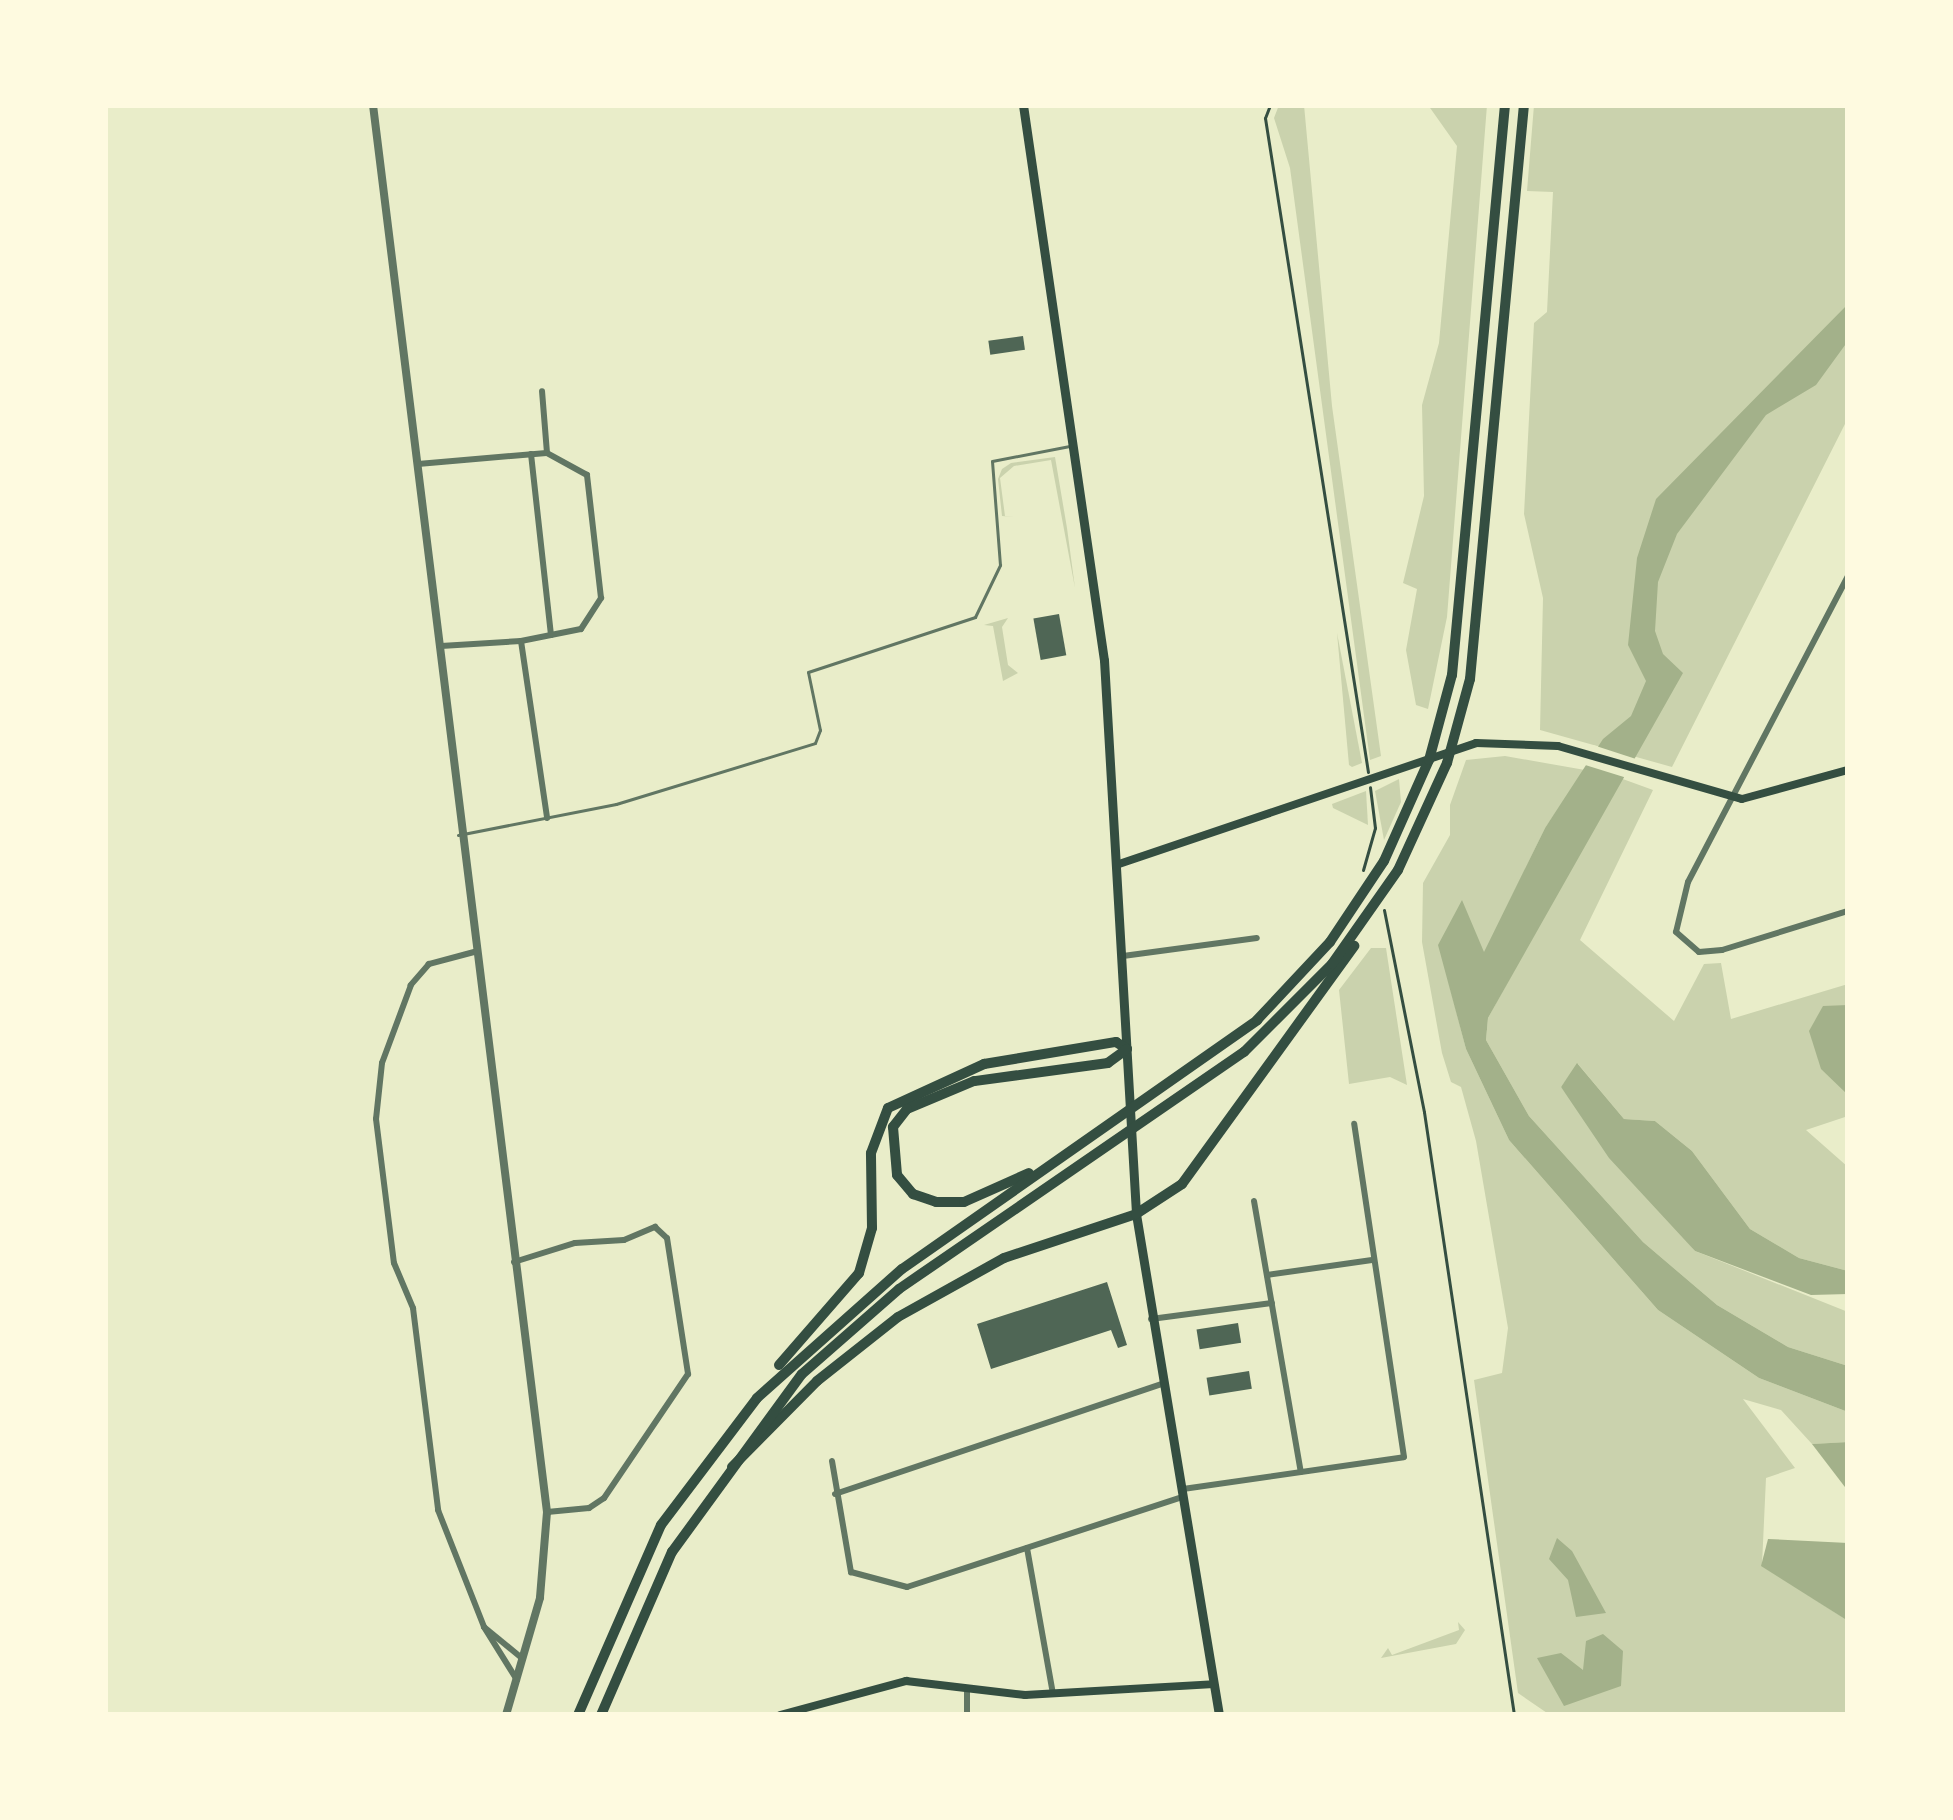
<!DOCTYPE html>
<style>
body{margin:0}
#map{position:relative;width:1953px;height:1820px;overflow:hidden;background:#e9edc9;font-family:"PT Sans Narrow",sans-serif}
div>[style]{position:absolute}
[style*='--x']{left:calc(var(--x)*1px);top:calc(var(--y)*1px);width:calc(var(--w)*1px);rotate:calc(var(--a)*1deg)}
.green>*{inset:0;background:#cad2ad}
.water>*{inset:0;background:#a3b18a}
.pier>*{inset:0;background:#e9edc9}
.building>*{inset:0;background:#4f6655;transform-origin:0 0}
.path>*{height:3px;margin:-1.5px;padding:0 1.5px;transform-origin:1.5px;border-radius:1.5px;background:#344e41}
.service>*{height:3px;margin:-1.5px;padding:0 1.5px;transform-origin:1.5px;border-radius:1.5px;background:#617663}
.minor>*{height:6px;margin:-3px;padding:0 3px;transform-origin:3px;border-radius:3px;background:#617663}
.tertiary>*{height:8px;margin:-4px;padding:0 4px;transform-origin:4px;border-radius:4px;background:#617663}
.secondary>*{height:8px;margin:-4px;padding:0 4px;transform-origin:4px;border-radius:4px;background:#344e41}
.primary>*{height:9px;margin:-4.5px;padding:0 4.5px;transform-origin:4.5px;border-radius:4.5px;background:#344e41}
.motorway>*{height:10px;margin:-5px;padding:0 5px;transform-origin:5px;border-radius:5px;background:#344e41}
span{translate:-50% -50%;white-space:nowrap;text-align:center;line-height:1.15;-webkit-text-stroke:9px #fefae0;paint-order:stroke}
.frame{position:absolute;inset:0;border:108px solid #fefae0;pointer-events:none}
</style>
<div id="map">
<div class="green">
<i style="clip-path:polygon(1279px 105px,1304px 105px,1332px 406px,1381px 756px,1370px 760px,1290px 168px,1274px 118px)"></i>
<i style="clip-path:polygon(1428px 105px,1487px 105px,1447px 617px,1428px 709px,1416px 705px,1406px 650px,1417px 589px,1403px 583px,1424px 496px,1422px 405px,1439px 343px,1457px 146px)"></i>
<i style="clip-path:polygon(1534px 105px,1848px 105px,1848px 418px,1672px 767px,1540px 730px,1543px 598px,1524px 514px,1534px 323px,1547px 312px,1553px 192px,1527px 191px)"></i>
<i style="clip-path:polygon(1055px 457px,1067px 528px,1075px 588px,1051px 460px,1014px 466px,1000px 478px,1005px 516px,1014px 517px,1002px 516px,998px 479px,1002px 469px,1011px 463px)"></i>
<i style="clip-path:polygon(1008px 618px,1002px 627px,1008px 665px,1018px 673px,1003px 681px,993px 626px,984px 625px)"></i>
<i style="clip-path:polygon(1337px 633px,1362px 763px,1352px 767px,1349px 765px)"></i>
<i style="clip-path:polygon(1505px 756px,1585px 770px,1545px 828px,1484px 954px,1462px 902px,1439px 945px,1466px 1049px,1509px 1140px,1658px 1310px,1759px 1378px,1848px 1412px,1848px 1442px,1812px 1444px,1781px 1410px,1743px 1399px,1795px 1468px,1766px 1478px,1762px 1565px,1848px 1621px,1848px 1715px,1550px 1715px,1518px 1693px,1474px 1380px,1502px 1373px,1508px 1328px,1476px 1141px,1461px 1087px,1451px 1082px,1442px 1053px,1422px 942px,1423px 883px,1450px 835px,1450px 805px,1466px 760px)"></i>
<i style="clip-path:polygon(1620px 778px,1653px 790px,1580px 940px,1674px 1021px,1704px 964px,1721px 963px,1731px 1019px,1848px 984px,1848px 1116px,1806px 1130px,1848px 1167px,1848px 1271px,1799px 1258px,1750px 1229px,1692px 1151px,1655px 1121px,1624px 1119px,1578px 1064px,1561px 1087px,1695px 1251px,1848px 1312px,1848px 1366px,1788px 1347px,1717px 1305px,1643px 1242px,1529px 1116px,1486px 1040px,1488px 1018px)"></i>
<i style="clip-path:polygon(1399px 779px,1401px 802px,1384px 840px,1375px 791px)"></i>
<i style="clip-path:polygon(1366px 791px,1368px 825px,1333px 808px,1332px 804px)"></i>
<i style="clip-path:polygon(1371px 948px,1386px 948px,1407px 1085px,1390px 1077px,1349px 1084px,1339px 990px)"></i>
<i style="clip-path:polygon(1458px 1622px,1465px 1630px,1456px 1644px,1381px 1658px,1388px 1648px,1392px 1655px,1459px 1630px)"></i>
</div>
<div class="water">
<i style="clip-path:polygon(1848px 304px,1848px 341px,1816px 385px,1766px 415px,1677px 534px,1658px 582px,1655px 631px,1663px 654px,1683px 673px,1488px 1018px,1486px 1040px,1529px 1116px,1643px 1242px,1717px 1305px,1788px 1347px,1848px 1366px,1848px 1412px,1759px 1378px,1658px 1310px,1509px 1140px,1466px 1049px,1438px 945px,1462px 900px,1484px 952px,1545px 828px,1603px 739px,1631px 716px,1646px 681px,1628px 645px,1637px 558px,1656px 499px)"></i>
<i style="clip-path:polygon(1848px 1005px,1848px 1095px,1821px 1069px,1809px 1031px,1823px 1006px)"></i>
<i style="clip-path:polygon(1577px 1063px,1624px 1119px,1655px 1121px,1692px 1151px,1750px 1229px,1799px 1258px,1848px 1271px,1848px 1294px,1811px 1295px,1695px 1251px,1609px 1158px,1561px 1087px)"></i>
<i style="clip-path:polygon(1848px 1442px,1848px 1491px,1812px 1444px)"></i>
<i style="clip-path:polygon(1557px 1538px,1572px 1551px,1606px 1613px,1576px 1617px,1568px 1580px,1549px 1559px)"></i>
<i style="clip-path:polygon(1768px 1539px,1848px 1543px,1848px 1621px,1761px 1566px)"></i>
<i style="clip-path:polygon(1603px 1634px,1623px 1651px,1621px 1686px,1564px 1706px,1537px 1658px,1561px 1653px,1583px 1670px,1586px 1641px)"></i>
</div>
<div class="pier">
<i style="clip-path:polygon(1593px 745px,1636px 759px,1627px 778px,1582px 764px)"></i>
</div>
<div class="building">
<i style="left:1023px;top:336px;width:14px;height:35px;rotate:82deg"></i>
<i style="left:1059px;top:614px;width:42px;height:26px;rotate:80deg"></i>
<i style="clip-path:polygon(1107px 1282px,1127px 1345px,1118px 1348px,1111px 1330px,991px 1369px,977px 1324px)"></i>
<i style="left:1238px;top:1323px;width:20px;height:42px;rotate:81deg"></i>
<i style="left:1249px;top:1371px;width:18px;height:43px;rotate:81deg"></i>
</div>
<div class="path">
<i style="--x:1270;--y:105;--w:14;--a:111"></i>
<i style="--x:1265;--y:118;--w:662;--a:81.05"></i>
<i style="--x:1363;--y:870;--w:44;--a:-74.1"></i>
<i style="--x:1375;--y:828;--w:41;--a:-97"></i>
<i style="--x:1384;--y:910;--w:206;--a:78.8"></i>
<i style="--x:1424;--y:1112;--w:610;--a:81.51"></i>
</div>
<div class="service">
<i style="--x:458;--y:835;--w:161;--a:-11.1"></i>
<i style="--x:616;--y:804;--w:208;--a:-17"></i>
<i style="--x:815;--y:743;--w:14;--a:-69"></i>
<i style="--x:820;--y:730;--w:59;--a:-101.7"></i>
<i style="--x:808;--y:672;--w:176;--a:-18.2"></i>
<i style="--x:975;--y:617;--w:58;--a:-64.3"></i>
<i style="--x:1000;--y:565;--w:104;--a:-94.4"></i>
<i style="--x:992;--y:461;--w:79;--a:-10.9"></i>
</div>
<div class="minor">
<i style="--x:531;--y:454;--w:182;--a:83.7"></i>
<i style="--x:418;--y:464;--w:129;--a:-4.9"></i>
<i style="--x:547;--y:453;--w:62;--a:-94.6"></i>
<i style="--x:1848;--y:576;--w:345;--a:117.6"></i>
<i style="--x:1688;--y:882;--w:51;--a:103.5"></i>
<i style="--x:1676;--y:932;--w:30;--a:41"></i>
<i style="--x:1699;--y:952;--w:23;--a:-5"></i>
<i style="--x:1722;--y:950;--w:132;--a:-17.2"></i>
<i style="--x:521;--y:641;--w:61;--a:-11.3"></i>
<i style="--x:581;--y:629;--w:37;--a:-57"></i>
<i style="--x:601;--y:598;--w:124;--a:-96.5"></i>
<i style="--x:587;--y:475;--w:46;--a:-151.2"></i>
<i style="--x:441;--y:646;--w:80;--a:-3.6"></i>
<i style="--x:521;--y:641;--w:179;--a:81.6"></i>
<i style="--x:474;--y:952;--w:47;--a:165.1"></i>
<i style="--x:429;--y:964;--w:28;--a:131"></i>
<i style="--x:411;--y:985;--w:83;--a:110.4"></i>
<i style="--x:382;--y:1063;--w:56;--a:96.1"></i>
<i style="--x:376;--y:1119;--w:145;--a:82.9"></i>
<i style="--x:394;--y:1263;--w:49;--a:67.1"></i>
<i style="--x:413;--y:1308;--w:204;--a:82.9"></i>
<i style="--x:438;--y:1510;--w:126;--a:68.5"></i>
<i style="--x:1123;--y:956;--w:135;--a:-7.7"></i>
<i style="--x:1254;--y:1201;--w:275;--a:80.2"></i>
<i style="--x:514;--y:1262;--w:64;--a:-17.3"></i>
<i style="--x:575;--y:1243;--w:49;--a:-3.5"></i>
<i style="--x:624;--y:1240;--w:34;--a:-23"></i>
<i style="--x:655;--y:1227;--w:16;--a:43"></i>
<i style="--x:667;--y:1238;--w:138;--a:81.2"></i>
<i style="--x:688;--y:1374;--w:150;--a:124.1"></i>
<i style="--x:604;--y:1498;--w:18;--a:146"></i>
<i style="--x:589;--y:1508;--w:42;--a:174.6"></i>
<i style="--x:1267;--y:1275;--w:106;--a:-8.1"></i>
<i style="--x:1151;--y:1319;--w:122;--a:-7.5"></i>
<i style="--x:832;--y:1461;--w:113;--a:80.3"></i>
<i style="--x:851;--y:1572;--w:58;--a:15"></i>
<i style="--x:907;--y:1587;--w:286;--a:-18.1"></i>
<i style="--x:1183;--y:1489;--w:223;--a:-8.2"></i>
<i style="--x:1404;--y:1457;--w:337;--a:-98.5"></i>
<i style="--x:835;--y:1494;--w:345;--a:-18.6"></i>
<i style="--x:1027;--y:1548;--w:148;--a:79.9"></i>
<i style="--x:517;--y:1680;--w:62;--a:-121.9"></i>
<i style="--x:484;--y:1627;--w:50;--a:39.4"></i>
<i style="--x:967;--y:1689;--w:26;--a:90"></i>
</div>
<div class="tertiary">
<i style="--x:373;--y:105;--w:1418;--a:82.95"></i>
<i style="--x:547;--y:1512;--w:86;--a:94.7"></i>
<i style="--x:540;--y:1598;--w:122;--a:106.2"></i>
</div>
<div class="secondary">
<i style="--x:1119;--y:864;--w:377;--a:-18.7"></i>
<i style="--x:1476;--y:743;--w:82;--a:2.1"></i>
<i style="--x:1558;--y:746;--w:191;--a:16.1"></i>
<i style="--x:1742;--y:799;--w:110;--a:-15.3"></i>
<i style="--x:780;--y:1715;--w:131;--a:-15.1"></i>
<i style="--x:906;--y:1681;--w:120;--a:6.7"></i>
<i style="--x:1025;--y:1695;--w:189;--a:-3.3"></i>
</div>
<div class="primary">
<i style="--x:1023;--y:105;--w:561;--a:81.7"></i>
<i style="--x:1104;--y:660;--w:555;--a:86.69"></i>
<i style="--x:1136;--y:1214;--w:508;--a:80.59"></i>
</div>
<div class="motorway">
<i style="--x:779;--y:1365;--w:122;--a:-49"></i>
<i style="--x:859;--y:1273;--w:47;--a:-73.9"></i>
<i style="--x:872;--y:1228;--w:75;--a:-90.8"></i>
<i style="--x:871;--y:1153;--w:48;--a:-69.3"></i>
<i style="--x:888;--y:1108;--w:106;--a:-24.6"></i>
<i style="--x:984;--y:1064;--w:134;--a:-9.5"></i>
<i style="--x:1116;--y:1042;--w:13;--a:32"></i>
<i style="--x:1127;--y:1049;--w:24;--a:144"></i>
<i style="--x:1108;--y:1063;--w:135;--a:172.3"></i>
<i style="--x:974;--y:1081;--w:73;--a:157.3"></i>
<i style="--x:907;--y:1109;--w:23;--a:128"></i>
<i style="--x:893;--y:1127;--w:48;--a:85.2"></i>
<i style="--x:897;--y:1175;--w:25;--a:50"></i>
<i style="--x:913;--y:1194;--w:24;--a:19"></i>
<i style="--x:936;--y:1202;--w:28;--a:0"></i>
<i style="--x:964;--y:1202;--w:71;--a:-24"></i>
<i style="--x:732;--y:1467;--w:121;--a:-45.3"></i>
<i style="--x:817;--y:1381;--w:103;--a:-38.3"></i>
<i style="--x:898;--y:1317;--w:121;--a:-29.1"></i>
<i style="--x:1004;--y:1258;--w:139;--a:-18.4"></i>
<i style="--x:1136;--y:1214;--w:55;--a:-33.1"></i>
<i style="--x:1182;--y:1184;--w:294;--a:-54.1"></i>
<i style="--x:578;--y:1715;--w:207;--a:-66.4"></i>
<i style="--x:661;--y:1525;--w:159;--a:-52.9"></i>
<i style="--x:757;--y:1398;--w:194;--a:-41.7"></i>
<i style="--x:902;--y:1269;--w:434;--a:-35"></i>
<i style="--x:1257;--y:1020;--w:107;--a:-46.9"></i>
<i style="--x:1330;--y:942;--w:97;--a:-56.3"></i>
<i style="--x:1384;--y:861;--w:111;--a:-66"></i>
<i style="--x:1429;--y:760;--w:88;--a:-74.9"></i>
<i style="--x:1452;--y:675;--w:572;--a:-84.69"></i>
<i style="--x:601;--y:1715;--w:178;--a:-66.5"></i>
<i style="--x:672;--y:1552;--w:220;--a:-53.9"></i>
<i style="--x:802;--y:1374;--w:129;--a:-41.2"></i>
<i style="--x:899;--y:1289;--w:419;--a:-34.5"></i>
<i style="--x:1244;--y:1052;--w:124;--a:-45"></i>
<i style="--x:1332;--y:964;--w:115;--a:-54.9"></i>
<i style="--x:1398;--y:870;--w:118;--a:-65.4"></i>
<i style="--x:1447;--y:763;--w:87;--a:-74.7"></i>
<i style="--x:1470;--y:679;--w:577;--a:-84.63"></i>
</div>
<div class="frame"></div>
</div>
